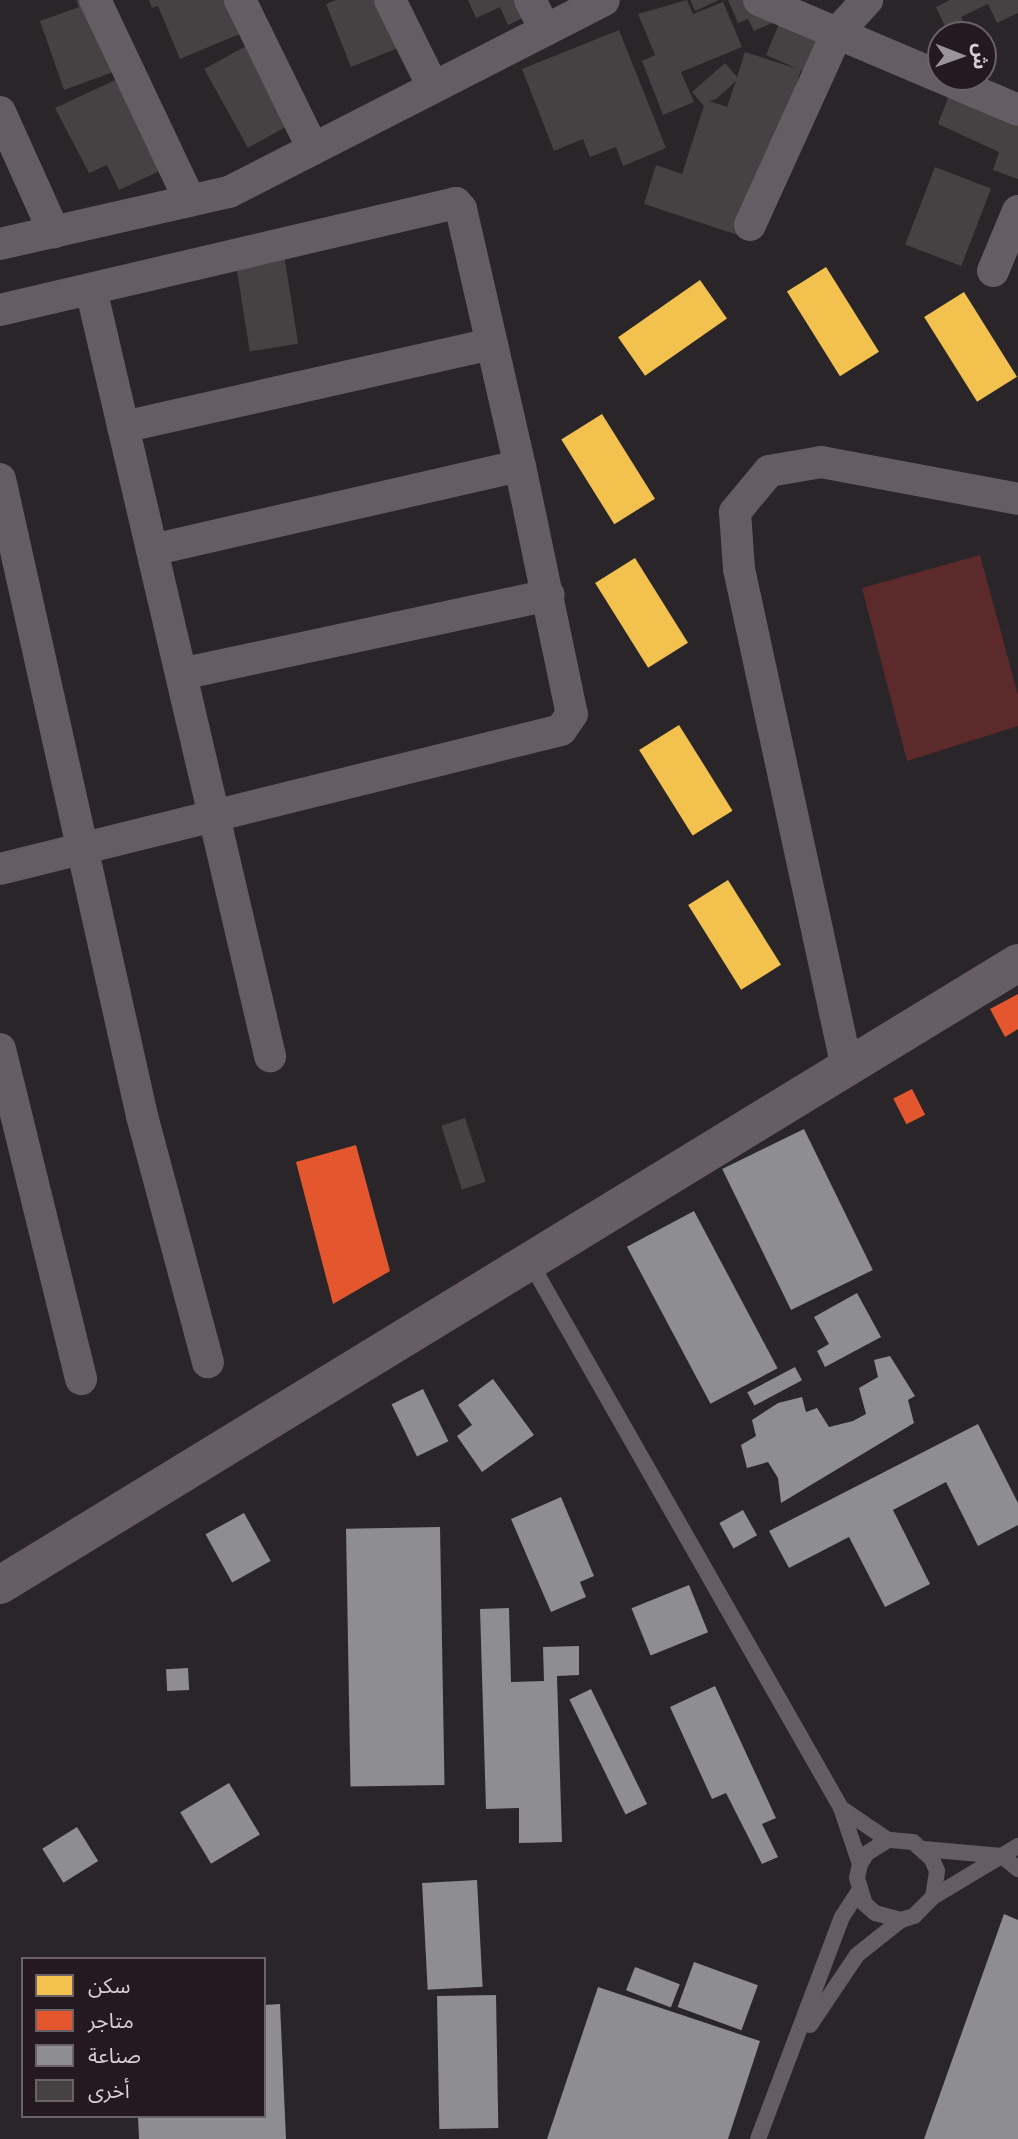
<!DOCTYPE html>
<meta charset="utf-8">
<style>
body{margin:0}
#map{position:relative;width:1018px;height:2139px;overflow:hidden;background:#2a2528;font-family:"IBM Plex Sans","Noto Sans Arabic",sans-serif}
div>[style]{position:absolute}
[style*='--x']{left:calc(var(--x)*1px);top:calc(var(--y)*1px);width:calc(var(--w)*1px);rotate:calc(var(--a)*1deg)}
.green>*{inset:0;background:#5c2a2b}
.homes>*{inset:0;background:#f2c14e;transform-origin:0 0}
.shops>*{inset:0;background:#e4572e;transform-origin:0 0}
.industry>*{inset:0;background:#8d8d92;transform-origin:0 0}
.building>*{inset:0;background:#464143;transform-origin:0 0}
.service>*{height:16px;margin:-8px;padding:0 8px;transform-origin:8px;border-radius:8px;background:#645d64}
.minor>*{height:32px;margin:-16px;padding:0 16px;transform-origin:16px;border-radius:16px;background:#645d64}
.primary>*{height:38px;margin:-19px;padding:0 19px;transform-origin:19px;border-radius:19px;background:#665e64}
span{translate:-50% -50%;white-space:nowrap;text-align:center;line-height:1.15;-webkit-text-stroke:7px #23191f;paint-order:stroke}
.legend{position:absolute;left:21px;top:1957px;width:245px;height:161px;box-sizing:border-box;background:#23191f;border:2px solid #6b6267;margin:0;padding:9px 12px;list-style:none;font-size:21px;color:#d7d0d4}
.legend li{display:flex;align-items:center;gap:14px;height:35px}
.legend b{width:35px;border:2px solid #6b6267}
.north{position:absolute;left:927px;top:21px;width:70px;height:70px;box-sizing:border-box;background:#23191f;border:2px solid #6b6267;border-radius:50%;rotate:91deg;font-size:19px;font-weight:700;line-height:28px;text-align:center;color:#d7d0d4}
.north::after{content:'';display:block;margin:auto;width:24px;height:32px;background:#9a9498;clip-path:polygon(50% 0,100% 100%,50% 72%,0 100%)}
</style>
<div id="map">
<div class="green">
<i style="clip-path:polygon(980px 555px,1018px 695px,1018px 726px,907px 761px,862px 588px)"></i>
</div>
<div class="homes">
<i style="left:826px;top:267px;width:100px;height:46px;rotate:58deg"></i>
<i style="left:700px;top:280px;width:47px;height:100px;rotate:55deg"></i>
<i style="left:964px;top:292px;width:100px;height:47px;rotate:58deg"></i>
<i style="left:602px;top:414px;width:100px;height:48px;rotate:58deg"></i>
<i style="left:635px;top:558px;width:100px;height:47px;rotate:58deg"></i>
<i style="left:679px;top:725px;width:101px;height:47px;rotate:58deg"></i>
<i style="left:728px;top:880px;width:100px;height:47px;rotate:58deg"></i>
</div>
<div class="shops">
<i style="clip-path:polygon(1018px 994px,1018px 1029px,1005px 1037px,990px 1009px)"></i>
<i style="left:912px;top:1089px;width:29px;height:21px;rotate:63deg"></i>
<i style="clip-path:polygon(356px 1145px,390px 1271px,333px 1304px,296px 1162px)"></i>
</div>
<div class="industry">
<i style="left:804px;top:1129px;width:157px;height:91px;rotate:64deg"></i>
<i style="left:694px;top:1211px;width:178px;height:76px;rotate:62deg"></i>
<i style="clip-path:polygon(857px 1293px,881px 1337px,825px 1367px,817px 1351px,829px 1344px,814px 1317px)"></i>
<i style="clip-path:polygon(890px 1356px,915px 1396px,908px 1400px,914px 1423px,781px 1503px,778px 1478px,768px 1462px,747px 1468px,741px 1445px,756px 1436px,752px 1420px,778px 1403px,802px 1397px,806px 1412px,817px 1408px,829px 1427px,853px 1421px,866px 1414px,859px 1388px,878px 1377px,874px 1360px)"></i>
<i style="left:795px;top:1367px;width:15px;height:54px;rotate:62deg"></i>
<i style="clip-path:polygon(493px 1379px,534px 1435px,482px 1472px,457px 1436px,472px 1425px,458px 1405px)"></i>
<i style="left:423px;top:1389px;width:58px;height:35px;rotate:64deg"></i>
<i style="clip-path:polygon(978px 1424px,1018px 1503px,1018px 1525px,978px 1546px,946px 1482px,893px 1510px,930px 1584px,885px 1607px,849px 1537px,789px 1568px,769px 1531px)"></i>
<i style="clip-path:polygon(561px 1497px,594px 1576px,580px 1582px,586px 1597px,551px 1612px,511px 1519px)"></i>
<i style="left:743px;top:1510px;width:29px;height:27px;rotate:61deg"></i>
<i style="left:244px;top:1513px;width:55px;height:44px;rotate:61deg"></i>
<i style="left:440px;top:1527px;width:258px;height:94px;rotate:89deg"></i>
<i style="left:689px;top:1585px;width:51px;height:62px;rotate:68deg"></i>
<i style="clip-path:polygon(509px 1608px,511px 1682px,544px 1681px,543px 1647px,579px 1646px,579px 1675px,557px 1676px,562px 1842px,519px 1843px,519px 1808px,486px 1809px,480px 1609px)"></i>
<i style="left:188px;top:1668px;width:22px;height:22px;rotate:87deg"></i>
<i style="clip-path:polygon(715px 1686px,776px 1818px,762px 1824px,778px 1857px,762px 1864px,726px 1793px,712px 1799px,670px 1707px)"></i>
<i style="left:591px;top:1689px;width:128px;height:24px;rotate:64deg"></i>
<i style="left:229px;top:1783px;width:60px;height:57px;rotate:59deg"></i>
<i style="left:77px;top:1827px;width:40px;height:41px;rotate:58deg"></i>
<i style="left:477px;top:1880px;width:107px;height:55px;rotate:87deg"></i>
<i style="clip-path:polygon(1004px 1914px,1018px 1920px,1018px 2139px,924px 2139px)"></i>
<i style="left:694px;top:1962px;width:68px;height:48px;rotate:20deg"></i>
<i style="left:635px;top:1967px;width:48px;height:25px;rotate:21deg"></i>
<i style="clip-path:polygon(598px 1987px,760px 2041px,728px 2139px,547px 2139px)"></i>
<i style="left:496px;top:1995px;width:133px;height:59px;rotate:89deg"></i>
<i style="clip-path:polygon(280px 2004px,286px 2139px,139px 2139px,138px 2116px,264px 2116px,264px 2005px)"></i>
</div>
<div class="building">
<i style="clip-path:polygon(76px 0,104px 0,116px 71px,64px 90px,40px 21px,79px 7px)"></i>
<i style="clip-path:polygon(149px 0,237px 0,249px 30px,180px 59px,158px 6px,152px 8px)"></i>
<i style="clip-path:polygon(336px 0,385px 0,403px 46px,351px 67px,326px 4px)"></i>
<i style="clip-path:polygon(468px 0,531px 0,536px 12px,508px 25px,500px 7px,476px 18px)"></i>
<i style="clip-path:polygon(687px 0,693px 14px,723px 2px,742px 47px,681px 72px,694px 102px,663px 115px,642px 61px,655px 55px,638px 14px)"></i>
<i style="clip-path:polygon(690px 0,719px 0,695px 11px)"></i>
<i style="clip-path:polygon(728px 0,770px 0,779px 20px,754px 31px,748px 19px,738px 23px)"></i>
<i style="clip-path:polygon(evenodd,789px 0,833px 17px,809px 74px,801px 70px,747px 238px,644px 204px,656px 165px,682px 174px,704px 106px,692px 92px,725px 63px,737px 77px,745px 52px,798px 69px,766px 55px,789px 0,736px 81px,727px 107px,709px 101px,716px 99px,736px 81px)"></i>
<i style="clip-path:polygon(950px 0,1018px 0,1018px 13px,997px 23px,988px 4px,961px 17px,969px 35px,949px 35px,936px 7px)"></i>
<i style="clip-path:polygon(619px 30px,666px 148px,623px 166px,616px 147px,590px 157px,583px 139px,554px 151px,522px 69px)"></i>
<i style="left:255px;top:41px;width:90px;height:58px;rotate:61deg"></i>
<i style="clip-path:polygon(139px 69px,181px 161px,119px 190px,107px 165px,89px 173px,55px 108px)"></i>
<i style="clip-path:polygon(956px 77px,1018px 111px,1018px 179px,993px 170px,999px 152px,938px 124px)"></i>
<i style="left:935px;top:167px;width:60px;height:83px;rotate:21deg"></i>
<i style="left:283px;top:248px;width:97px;height:49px;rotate:81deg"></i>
<i style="left:465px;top:1118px;width:67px;height:25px;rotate:72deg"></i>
</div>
<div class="service">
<i style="--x:530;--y:1262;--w:628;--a:60.33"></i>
<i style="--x:841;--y:1808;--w:59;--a:71.3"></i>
<i style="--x:841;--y:1808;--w:57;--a:34.2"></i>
<i style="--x:924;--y:1849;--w:78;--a:5.1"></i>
<i style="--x:1002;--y:1856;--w:21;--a:39"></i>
<i style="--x:933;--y:1897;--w:26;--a:-81"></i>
<i style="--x:937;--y:1871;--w:13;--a:-113"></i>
<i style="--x:932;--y:1859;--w:25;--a:-138"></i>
<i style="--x:913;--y:1842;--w:25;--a:-175"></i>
<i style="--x:888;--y:1840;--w:25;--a:148"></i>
<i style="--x:867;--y:1853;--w:13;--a:122"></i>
<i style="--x:860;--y:1864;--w:14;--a:102"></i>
<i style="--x:857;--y:1878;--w:27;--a:73"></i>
<i style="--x:865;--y:1904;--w:13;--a:42"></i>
<i style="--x:875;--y:1913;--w:27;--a:15"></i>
<i style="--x:901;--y:1920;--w:14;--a:-17"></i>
<i style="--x:914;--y:1916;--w:27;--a:-45"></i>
<i style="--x:933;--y:1897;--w:99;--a:-31"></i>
<i style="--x:810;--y:2025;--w:84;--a:-56.1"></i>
<i style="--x:857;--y:1955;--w:56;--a:-38.5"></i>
<i style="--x:758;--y:2139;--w:237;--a:-69.3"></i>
<i style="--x:842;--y:1917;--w:31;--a:-57"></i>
</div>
<div class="minor">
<i style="--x:95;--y:0;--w:222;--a:64.7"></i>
<i style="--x:240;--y:0;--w:166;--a:63.9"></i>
<i style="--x:390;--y:0;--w:97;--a:63.7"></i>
<i style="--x:530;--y:0;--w:34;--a:63"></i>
<i style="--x:759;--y:0;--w:281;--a:23"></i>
<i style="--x:0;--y:112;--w:132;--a:65.8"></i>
<i style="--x:750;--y:225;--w:211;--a:-65.6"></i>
<i style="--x:837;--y:33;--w:45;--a:-47.7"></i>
<i style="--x:0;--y:244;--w:235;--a:-12.8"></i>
<i style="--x:229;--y:192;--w:421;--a:-27.1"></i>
<i style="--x:993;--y:271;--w:65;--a:-67.4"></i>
<i style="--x:91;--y:289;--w:788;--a:76.86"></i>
<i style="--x:0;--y:310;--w:468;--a:-13.2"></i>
<i style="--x:456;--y:203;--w:8;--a:50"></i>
<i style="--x:461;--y:209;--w:264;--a:77.1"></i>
<i style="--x:520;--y:466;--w:253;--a:78.2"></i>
<i style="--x:572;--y:714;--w:19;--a:125"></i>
<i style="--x:561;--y:730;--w:578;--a:166.08"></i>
<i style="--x:123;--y:427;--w:378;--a:-12.7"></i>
<i style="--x:0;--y:479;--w:653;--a:77.43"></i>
<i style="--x:142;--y:1116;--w:255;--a:75"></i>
<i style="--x:152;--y:550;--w:377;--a:-12.9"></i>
<i style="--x:181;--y:674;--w:376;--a:-12.1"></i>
<i style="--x:0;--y:1049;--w:340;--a:76.2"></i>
<i style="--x:847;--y:1068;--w:511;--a:-102.21"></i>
<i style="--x:739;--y:569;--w:57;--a:-94"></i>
<i style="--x:735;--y:512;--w:53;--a:-50.3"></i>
<i style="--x:769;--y:471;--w:53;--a:-9.8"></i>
<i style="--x:821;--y:462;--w:200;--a:10.6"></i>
</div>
<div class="primary">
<i style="--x:0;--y:1585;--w:1193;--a:-31.43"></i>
</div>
<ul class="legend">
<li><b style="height:19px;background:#f2c14e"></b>سكن</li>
<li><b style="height:19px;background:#e4572e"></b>متاجر</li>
<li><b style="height:19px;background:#8d8d92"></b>صناعة</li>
<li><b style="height:19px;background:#464143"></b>أخرى</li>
</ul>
<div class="north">ش</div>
</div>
